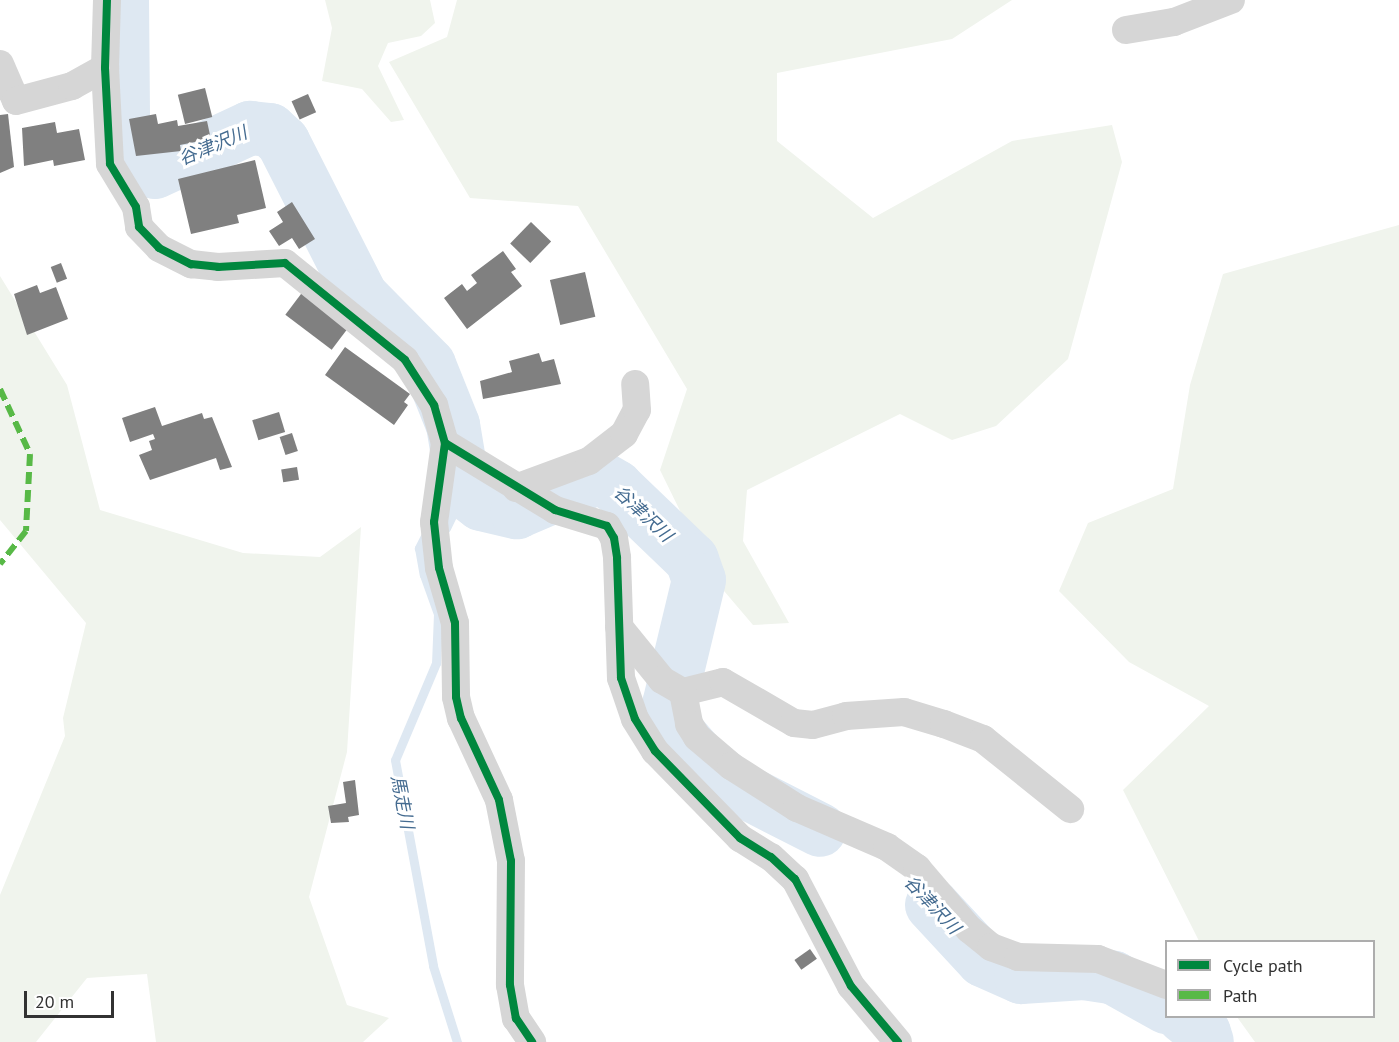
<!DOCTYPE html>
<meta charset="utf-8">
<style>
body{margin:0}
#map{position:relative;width:1399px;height:1042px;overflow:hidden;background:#fff;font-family:"PT Sans","Noto Sans JP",sans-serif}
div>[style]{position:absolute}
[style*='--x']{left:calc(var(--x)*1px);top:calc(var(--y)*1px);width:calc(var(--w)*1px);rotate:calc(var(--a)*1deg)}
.green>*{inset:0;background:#f0f4ed}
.stream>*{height:9px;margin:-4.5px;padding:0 4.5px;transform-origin:4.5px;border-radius:4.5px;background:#dee8f2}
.river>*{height:54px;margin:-27px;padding:0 27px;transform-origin:27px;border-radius:27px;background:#dee8f2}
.building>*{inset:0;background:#808080;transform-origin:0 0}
.minor>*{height:28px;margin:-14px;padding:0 14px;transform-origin:14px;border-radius:14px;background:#d6d6d6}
.quiet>*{height:6px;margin-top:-3px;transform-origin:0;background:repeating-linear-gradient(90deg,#58b947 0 12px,transparent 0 18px)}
.cycleway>*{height:8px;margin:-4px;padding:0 4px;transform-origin:4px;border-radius:4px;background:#00873e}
span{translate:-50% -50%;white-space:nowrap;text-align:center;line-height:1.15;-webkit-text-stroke:6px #fff;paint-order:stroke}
.water-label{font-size:18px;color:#446b90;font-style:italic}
.legend{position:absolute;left:1165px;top:940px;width:210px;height:78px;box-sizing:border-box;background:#fff;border:2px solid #adadad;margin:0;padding:8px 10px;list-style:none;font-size:18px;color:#323232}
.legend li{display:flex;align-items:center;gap:12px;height:30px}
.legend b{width:30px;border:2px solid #adadad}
.scale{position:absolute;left:24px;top:991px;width:90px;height:27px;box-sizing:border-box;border:3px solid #323232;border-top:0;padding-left:8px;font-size:18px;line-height:21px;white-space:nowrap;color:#323232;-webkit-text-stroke:4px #fff;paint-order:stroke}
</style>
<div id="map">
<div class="green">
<i style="clip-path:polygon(325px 0,430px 0,435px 23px,421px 36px,388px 43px,378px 66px,404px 120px,391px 122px,362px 89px,322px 81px,332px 28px)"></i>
<i style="clip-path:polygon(457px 0,1012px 0,952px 39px,777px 73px,777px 141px,873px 218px,1012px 141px,1112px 125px,1122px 162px,1068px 359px,996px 426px,952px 440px,900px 414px,747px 490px,743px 541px,789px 623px,753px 625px,713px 578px,660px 470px,687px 389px,578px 206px,470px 198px,389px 62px,447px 37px)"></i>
<i style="clip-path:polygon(1399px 225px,1399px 1042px,1255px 1042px,1237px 1017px,1374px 1016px,1374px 942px,1199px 941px,1123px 790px,1209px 706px,1129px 662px,1059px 591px,1088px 523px,1173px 489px,1190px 385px,1223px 274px)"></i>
<i style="clip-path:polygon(0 276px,67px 385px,100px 510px,243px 553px,320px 557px,361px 527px,347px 752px,309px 897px,347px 1005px,389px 1018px,363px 1042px,156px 1042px,147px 974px,87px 978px,36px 1042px,0 1042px,0 895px,65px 736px,63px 718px,86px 623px,0 520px)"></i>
</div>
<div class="stream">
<i style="--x:446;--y:528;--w:41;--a:-64.1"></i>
<i style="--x:426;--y:534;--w:16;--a:117"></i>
<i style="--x:419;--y:548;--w:27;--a:80"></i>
<i style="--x:424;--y:575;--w:41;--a:70.3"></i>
<i style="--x:438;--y:614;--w:49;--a:92.3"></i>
<i style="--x:436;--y:663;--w:105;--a:112.9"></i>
<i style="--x:395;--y:760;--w:209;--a:79.5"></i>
<i style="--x:433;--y:966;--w:80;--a:72.5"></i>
</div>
<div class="river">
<i style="--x:122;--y:0;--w:124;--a:89.5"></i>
<i style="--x:123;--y:124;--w:28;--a:80"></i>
<i style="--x:128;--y:152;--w:19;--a:55"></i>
<i style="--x:139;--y:168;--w:16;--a:14"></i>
<i style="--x:155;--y:172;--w:105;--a:-24.9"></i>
<i style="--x:250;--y:128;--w:20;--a:6"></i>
<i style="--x:270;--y:130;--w:18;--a:43"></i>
<i style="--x:283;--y:142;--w:173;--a:63.1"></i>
<i style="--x:361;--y:296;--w:97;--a:45.4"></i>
<i style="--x:429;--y:365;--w:65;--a:68.2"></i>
<i style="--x:453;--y:425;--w:67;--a:80.5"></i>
<i style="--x:464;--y:491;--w:21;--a:37"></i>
<i style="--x:481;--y:504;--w:37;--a:13"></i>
<i style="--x:517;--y:512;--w:89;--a:-23.1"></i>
<i style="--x:599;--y:477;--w:20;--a:30"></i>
<i style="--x:616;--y:487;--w:105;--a:43.8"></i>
<i style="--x:692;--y:560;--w:21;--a:71"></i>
<i style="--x:699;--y:580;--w:129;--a:103.5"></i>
<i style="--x:669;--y:705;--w:24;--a:78"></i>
<i style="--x:674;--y:728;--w:38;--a:49"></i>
<i style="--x:699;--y:757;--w:48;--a:39"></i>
<i style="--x:736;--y:787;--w:94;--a:27.1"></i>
<i style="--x:932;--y:905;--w:75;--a:47.2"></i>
<i style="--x:983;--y:960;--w:42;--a:24.1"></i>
<i style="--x:1021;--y:977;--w:63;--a:-3.6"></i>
<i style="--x:1084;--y:973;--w:30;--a:9"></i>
<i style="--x:1114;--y:978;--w:60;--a:29.1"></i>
<i style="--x:1183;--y:1016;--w:27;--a:39"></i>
<i style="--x:1204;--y:1033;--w:9;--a:72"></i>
</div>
<div class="building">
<i style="left:205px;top:88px;width:30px;height:28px;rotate:76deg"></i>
<i style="left:308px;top:94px;width:20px;height:18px;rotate:66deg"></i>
<i style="clip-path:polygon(8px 114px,14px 167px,0 173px,0 115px)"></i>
<i style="clip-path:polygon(156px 114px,158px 124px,177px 120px,178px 126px,207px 121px,210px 135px,204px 136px,205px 140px,180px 145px,181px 151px,136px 156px,129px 119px)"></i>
<i style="clip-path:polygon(55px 122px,57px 133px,79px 129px,85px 160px,54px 166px,53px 160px,24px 166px,22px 128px)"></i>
<i style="clip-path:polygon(255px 160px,266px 208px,237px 215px,239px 223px,191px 234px,178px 179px)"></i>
<i style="clip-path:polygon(292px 202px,315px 239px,299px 249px,292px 238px,279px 246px,269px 231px,283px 222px,277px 212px)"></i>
<i style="left:531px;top:222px;width:28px;height:30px;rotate:44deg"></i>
<i style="clip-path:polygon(503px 251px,516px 269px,511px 272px,522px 286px,467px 329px,444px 298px,462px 284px,467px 291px,477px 283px,471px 275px)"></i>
<i style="left:61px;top:263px;width:17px;height:11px;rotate:69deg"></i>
<i style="left:585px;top:272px;width:46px;height:36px;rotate:77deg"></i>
<i style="clip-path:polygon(37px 285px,40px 293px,56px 287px,68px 319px,27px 335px,14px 294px)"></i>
<i style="left:304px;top:290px;width:58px;height:31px;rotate:37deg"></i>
<i style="clip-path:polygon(345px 347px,410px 394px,404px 402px,408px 405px,394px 425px,325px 375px)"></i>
<i style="clip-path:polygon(539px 353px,542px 362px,554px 359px,561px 384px,483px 399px,480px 381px,512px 372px,509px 361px)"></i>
<i style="clip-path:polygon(155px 407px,162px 426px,202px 413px,204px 419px,212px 417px,232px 467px,220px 470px,216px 458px,150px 480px,139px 455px,152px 450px,149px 441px,155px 439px,153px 434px,130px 442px,122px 418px)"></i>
<i style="left:279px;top:412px;width:21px;height:28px;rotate:73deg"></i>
<i style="left:292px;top:433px;width:19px;height:13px;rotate:72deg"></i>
<i style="left:297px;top:467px;width:13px;height:16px;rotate:81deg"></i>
<i style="clip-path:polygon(355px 780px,359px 815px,348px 817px,349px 822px,331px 823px,328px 806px,346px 803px,343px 782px)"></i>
<i style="left:810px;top:949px;width:12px;height:19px;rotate:55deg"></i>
</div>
<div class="minor">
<i style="--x:107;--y:0;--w:68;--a:91.7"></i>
<i style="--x:105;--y:68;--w:96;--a:87"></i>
<i style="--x:110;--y:164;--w:50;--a:58.8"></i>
<i style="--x:136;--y:207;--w:20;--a:81"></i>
<i style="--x:139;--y:227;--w:29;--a:46"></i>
<i style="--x:159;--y:248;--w:36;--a:27"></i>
<i style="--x:191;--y:264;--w:27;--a:6"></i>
<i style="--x:218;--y:267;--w:67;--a:-3.4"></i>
<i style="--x:285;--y:263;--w:154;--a:38.9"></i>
<i style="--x:405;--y:360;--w:54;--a:57.2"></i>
<i style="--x:434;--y:405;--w:40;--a:74"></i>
<i style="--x:445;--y:443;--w:129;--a:31.3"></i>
<i style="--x:555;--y:510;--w:54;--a:17.1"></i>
<i style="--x:607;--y:526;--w:14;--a:60"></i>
<i style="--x:614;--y:538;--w:20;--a:81"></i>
<i style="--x:617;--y:558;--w:120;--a:88.1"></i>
<i style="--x:621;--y:678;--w:43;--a:71.1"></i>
<i style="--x:635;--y:719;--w:38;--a:58"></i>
<i style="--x:655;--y:751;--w:122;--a:45.7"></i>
<i style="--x:740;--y:838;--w:36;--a:32"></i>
<i style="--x:771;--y:857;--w:33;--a:43"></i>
<i style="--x:795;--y:879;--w:121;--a:62.4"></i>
<i style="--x:851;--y:986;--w:73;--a:50"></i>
<i style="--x:1126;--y:30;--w:49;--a:-9.5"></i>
<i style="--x:1174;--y:22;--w:61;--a:-21.1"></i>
<i style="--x:0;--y:64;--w:40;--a:66.6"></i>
<i style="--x:16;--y:101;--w:58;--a:-15"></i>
<i style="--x:72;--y:86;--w:38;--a:-29"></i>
<i style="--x:445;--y:443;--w:80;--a:97.9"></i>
<i style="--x:434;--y:522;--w:46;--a:83.8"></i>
<i style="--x:439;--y:568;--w:57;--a:73.8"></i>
<i style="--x:455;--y:623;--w:74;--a:89.2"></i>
<i style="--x:456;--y:697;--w:22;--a:77"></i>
<i style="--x:461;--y:718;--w:90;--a:65.1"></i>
<i style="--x:499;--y:800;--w:62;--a:78.9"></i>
<i style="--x:511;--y:861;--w:124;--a:90.5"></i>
<i style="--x:510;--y:985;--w:34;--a:80"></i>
<i style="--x:516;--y:1018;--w:29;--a:56"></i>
<i style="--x:516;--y:488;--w:78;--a:-20.3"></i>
<i style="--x:589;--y:461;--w:44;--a:-37.6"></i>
<i style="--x:624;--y:434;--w:27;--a:-62"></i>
<i style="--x:637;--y:410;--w:26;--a:-94"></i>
<i style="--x:619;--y:627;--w:68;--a:50.9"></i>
<i style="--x:662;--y:680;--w:24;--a:30"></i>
<i style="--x:683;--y:692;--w:41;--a:-14"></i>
<i style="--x:723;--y:682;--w:82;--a:30"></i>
<i style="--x:794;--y:723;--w:19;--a:6"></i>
<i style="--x:813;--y:725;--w:34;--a:-15"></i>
<i style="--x:846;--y:716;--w:58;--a:-3.9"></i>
<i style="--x:904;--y:712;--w:42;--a:16.7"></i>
<i style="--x:944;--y:724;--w:42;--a:21"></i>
<i style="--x:983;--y:739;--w:112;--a:38.8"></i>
<i style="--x:683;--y:692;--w:33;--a:79"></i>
<i style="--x:689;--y:724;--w:15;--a:58"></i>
<i style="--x:697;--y:737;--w:45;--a:40.5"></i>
<i style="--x:731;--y:766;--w:78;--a:32.5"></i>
<i style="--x:797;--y:808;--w:98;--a:23.4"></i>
<i style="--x:887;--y:847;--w:37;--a:35"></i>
<i style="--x:917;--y:868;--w:80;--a:49.6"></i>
<i style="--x:969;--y:929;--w:28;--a:39"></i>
<i style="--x:991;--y:947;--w:29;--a:20"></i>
<i style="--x:1018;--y:957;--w:80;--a:1.4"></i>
<i style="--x:1098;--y:959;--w:73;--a:20.9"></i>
</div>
<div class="quiet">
<i style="--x:0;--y:389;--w:72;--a:65.2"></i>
<i style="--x:30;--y:454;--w:77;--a:93"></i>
<i style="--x:26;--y:531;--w:42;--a:128.2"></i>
</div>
<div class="cycleway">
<i style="--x:107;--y:0;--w:68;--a:91.7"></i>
<i style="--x:105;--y:68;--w:96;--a:87"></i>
<i style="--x:110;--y:164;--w:50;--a:58.8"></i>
<i style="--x:136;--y:207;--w:20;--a:81"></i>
<i style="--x:139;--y:227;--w:29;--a:46"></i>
<i style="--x:159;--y:248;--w:36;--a:27"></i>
<i style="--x:191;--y:264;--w:27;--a:6"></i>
<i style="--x:218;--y:267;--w:67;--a:-3.4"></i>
<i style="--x:285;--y:263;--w:154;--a:38.9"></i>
<i style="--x:405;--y:360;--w:54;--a:57.2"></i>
<i style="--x:434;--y:405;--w:40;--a:74"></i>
<i style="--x:445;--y:443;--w:129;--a:31.3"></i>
<i style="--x:555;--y:510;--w:54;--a:17.1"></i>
<i style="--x:607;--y:526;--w:14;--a:60"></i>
<i style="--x:614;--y:538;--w:20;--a:81"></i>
<i style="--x:617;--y:558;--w:120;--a:88.1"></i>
<i style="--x:621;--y:678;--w:43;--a:71.1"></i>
<i style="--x:635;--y:719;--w:38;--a:58"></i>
<i style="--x:655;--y:751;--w:122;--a:45.7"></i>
<i style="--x:740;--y:838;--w:36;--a:32"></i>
<i style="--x:771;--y:857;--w:33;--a:43"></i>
<i style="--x:795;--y:879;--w:121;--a:62.4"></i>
<i style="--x:851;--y:986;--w:73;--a:50"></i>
<i style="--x:445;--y:443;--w:80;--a:97.9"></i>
<i style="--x:434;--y:522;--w:46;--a:83.8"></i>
<i style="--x:439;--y:568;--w:57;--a:73.8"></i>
<i style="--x:455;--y:623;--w:74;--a:89.2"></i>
<i style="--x:456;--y:697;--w:22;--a:77"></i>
<i style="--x:461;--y:718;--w:90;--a:65.1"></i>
<i style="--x:499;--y:800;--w:62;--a:78.9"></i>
<i style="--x:511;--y:861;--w:124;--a:90.5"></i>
<i style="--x:510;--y:985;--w:34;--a:80"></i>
<i style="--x:516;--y:1018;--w:29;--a:56"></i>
</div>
<div class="water-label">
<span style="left:213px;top:146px;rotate:-23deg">谷津沢川</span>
<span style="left:643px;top:514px;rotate:43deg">谷津沢川</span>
<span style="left:402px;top:802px;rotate:79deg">馬走川</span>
<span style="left:932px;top:905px;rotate:47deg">谷津沢川</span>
</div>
<ul class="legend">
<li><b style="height:8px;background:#00873e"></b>Cycle path</li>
<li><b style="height:8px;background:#58b947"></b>Path</li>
</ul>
<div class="scale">20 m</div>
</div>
